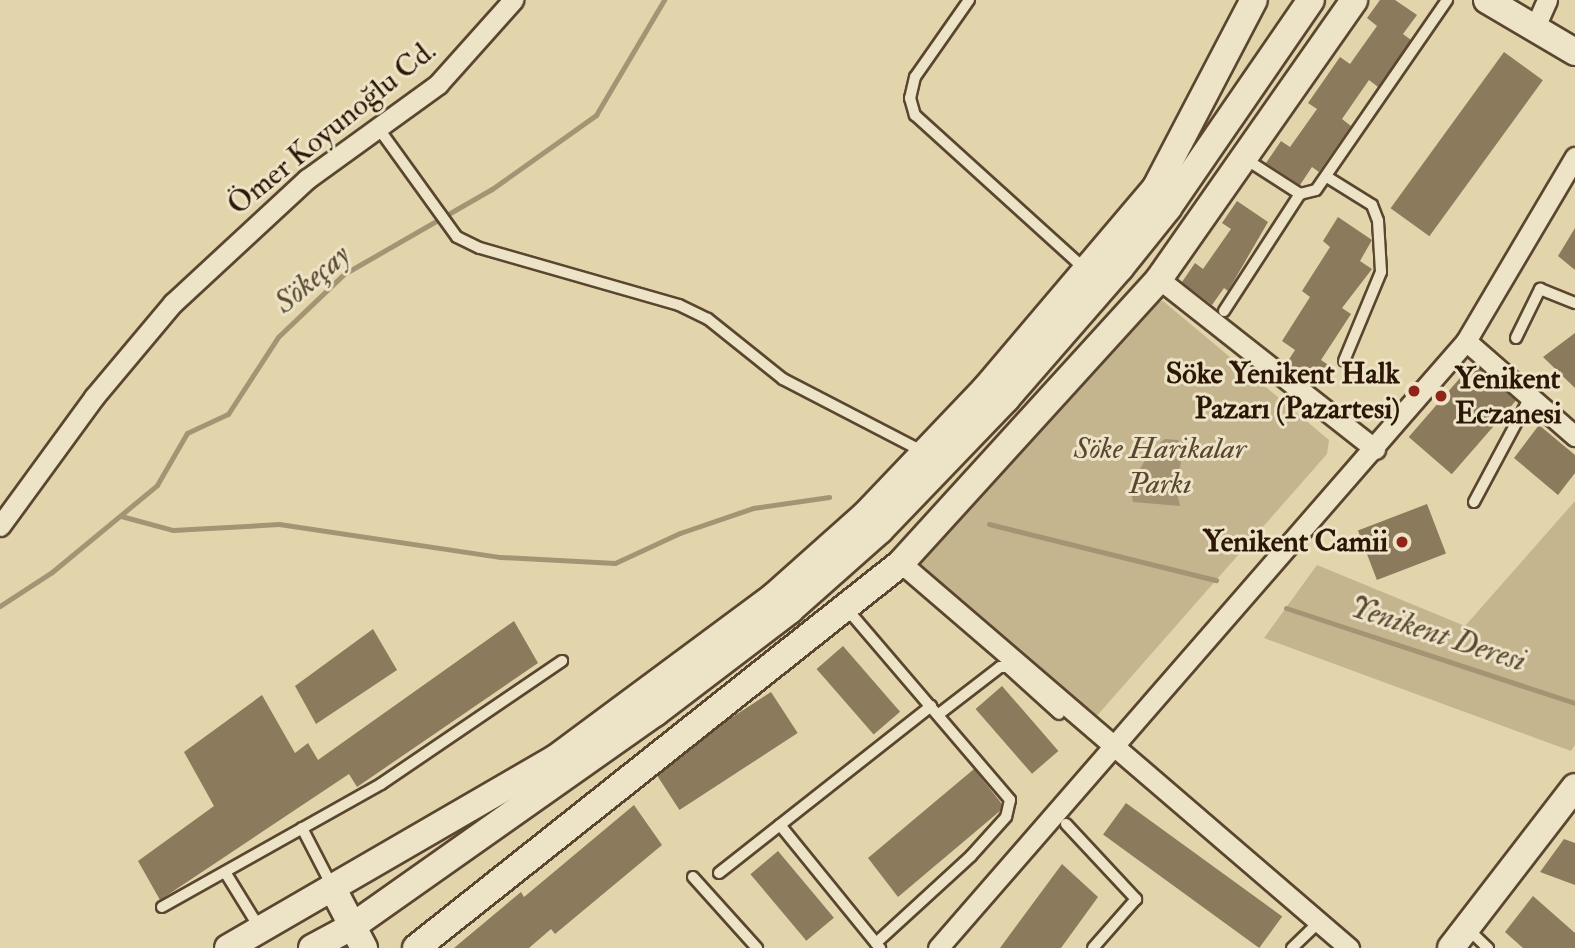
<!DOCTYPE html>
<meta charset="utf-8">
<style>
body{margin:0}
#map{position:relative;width:1575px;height:948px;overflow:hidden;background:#e3d5ab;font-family:"IM FELL Double Pica",serif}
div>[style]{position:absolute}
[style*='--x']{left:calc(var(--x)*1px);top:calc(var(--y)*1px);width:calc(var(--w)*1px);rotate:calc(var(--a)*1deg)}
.green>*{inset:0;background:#c4b58f}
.water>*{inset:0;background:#a59473}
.stream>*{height:5px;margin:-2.5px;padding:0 2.5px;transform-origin:2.5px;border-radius:2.5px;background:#a59473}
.building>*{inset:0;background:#8b7a5c;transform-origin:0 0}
.roads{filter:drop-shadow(2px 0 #5a4630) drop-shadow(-2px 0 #5a4630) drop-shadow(0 2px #5a4630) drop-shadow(0 -2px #5a4630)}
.lane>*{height:10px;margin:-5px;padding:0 5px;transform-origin:5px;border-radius:5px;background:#ede4c8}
.street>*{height:19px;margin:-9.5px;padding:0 9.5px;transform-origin:9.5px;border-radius:9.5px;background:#ede4c8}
.secondary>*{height:26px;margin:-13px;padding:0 13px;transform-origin:13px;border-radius:13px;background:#ede4c8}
.dots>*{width:19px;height:19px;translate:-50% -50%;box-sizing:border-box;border:4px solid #ede4c8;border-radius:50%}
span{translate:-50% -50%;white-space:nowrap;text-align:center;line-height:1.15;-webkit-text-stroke:6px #ede4c8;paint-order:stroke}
.street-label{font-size:30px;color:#2c1707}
.poi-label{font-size:30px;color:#2c1707;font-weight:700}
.right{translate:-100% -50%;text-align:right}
.left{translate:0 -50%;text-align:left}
.park-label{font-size:30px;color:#5a4630;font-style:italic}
.water-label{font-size:32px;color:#5c4932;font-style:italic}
</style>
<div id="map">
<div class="green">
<i style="clip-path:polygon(1163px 301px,1329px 440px,1327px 454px,1095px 718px,918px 563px,1146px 306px)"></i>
<i style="clip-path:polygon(1575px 501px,1575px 745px,1571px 751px,1264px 638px,1317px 565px,1465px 626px)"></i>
</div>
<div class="water">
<i style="clip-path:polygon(1165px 439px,1178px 440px,1183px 446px,1177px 492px,1180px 506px,1133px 502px,1130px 486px,1151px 450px)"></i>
</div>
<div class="stream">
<i style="--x:121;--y:516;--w:54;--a:15.1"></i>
<i style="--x:173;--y:530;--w:106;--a:-3.2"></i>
<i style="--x:279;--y:524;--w:224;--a:8.5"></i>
<i style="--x:501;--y:557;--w:114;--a:3"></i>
<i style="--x:615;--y:563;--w:72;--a:-24.8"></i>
<i style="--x:680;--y:533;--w:77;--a:-18.9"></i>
<i style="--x:753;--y:508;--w:77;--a:-8.2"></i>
<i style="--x:989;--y:524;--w:234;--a:13.9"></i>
<i style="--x:0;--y:606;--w:62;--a:-33.2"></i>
<i style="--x:52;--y:572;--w:136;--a:-39.6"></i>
<i style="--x:157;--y:485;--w:60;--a:-60"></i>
<i style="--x:187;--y:433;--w:45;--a:-24.9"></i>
<i style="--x:228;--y:414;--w:92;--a:-57"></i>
<i style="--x:278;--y:337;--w:91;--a:-43.7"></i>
<i style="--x:344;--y:274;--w:171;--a:-29.9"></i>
<i style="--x:492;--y:189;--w:128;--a:-35.4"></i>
<i style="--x:596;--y:115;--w:134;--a:-59.4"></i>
<i style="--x:1286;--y:608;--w:304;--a:18.2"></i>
</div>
<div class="building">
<i style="clip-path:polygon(1380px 0,1395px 0,1417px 15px,1403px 34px,1411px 40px,1378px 87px,1369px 80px,1342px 119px,1351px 126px,1319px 172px,1312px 167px,1300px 185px,1266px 163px,1281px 141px,1290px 147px,1317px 109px,1308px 103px,1340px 57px,1350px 64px,1377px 26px,1367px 18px)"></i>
<i style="left:1504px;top:52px;width:48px;height:193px;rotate:36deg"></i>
<i style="clip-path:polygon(1237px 201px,1268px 222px,1228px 291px,1224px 288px,1212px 305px,1182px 282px,1195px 263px,1203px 269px,1231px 229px,1222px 223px)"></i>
<i style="clip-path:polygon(1338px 217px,1372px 240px,1360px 261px,1372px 269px,1342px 308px,1351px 314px,1321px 360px,1330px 366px,1316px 387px,1286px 364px,1295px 350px,1282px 341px,1310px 297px,1302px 291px,1330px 247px,1323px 241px)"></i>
<i style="clip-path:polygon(1575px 228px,1575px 270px,1558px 256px)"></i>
<i style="clip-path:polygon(1575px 333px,1575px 388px,1543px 357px)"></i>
<i style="left:1473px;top:363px;width:57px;height:98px;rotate:41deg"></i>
<i style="clip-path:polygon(1539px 425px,1575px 455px,1575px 473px,1558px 495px,1514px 458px)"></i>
<i style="left:1427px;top:504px;width:53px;height:74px;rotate:69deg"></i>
<i style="clip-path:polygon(514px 621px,538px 663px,357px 787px,349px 774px,160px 900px,138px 861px,214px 806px,184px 752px,262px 695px,295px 753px,308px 743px,318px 760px)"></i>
<i style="clip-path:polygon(373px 629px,397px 670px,316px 724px,295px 686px)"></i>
<i style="left:843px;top:646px;width:87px;height:35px;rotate:49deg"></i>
<i style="left:1002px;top:686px;width:86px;height:35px;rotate:49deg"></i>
<i style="left:771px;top:692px;width:49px;height:141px;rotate:57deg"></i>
<i style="clip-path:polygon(974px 769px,1002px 804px,1000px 811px,898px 897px,868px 858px)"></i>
<i style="left:1126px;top:803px;width:193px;height:39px;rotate:36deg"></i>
<i style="clip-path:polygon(634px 805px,662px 845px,555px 934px,551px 929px,529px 948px,454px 948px,521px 892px,524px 897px)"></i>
<i style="clip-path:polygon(1564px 839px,1575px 843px,1575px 885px,1540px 872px)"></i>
<i style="left:778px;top:851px;width:87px;height:36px;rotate:50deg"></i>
<i style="clip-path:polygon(1062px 864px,1098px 897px,1061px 948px,1000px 948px)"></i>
<i style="clip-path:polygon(1533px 896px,1575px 933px,1575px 948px,1523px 948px,1505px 932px)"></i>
</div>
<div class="roads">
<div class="lane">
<i style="--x:969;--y:0;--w:94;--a:125"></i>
<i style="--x:915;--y:77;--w:22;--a:103"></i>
<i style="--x:910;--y:98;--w:18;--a:74"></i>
<i style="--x:915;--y:115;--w:231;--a:42.2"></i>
<i style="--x:379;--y:129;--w:133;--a:54.2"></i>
<i style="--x:457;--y:237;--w:25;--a:26"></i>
<i style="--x:480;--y:248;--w:207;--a:16"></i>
<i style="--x:679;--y:305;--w:32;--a:26"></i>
<i style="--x:708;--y:319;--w:96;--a:38.7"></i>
<i style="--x:783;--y:379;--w:159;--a:27.4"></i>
<i style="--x:1244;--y:158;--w:67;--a:32.7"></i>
<i style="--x:1300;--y:194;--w:16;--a:-14"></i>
<i style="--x:1316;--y:190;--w:231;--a:-55.4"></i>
<i style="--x:1327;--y:177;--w:53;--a:31.9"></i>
<i style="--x:1372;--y:205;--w:17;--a:69"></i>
<i style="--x:1378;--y:221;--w:51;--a:86.6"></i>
<i style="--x:1381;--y:272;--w:96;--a:112.6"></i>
<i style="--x:1224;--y:311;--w:140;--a:-57"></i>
<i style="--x:1516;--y:338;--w:55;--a:-63.9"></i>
<i style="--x:1540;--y:289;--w:38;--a:22"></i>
<i style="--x:1474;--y:502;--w:119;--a:-61.9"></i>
<i style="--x:847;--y:609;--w:251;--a:49.5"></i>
<i style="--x:1010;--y:800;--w:17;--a:103"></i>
<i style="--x:1006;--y:817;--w:52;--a:131.9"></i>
<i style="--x:971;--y:856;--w:129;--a:137.5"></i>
<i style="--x:939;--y:714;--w:77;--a:-37.6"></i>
<i style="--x:1000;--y:667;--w:7;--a:0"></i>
<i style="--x:1007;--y:667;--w:70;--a:42.1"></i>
<i style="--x:1066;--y:824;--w:103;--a:47"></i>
<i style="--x:1136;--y:899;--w:65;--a:131.3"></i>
<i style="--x:780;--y:825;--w:159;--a:50.9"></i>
<i style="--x:302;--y:828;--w:65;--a:62.7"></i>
<i style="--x:225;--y:872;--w:65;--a:58.3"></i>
<i style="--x:719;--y:873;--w:270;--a:-38.2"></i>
<i style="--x:693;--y:877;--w:96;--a:48"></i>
<i style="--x:162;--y:907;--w:251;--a:-29.3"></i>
<i style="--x:381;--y:784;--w:219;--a:-34.2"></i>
<i style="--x:1468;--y:929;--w:28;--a:44"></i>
<i style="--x:1292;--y:948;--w:37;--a:-44"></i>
</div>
<div class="street">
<i style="--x:1535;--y:27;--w:30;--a:-66"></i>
<i style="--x:1159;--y:279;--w:275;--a:38.2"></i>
<i style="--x:1466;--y:341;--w:145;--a:41.1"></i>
<i style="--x:0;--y:526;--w:160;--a:-53.9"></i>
<i style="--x:94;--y:397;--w:123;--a:-50"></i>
<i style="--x:173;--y:303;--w:183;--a:-42.8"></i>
<i style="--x:307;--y:179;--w:162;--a:-35.9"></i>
<i style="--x:438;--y:84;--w:113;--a:-48.2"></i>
<i style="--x:901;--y:563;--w:591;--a:40.67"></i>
<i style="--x:938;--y:948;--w:805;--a:-48.98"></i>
<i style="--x:1466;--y:341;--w:214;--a:-59.4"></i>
</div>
<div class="secondary">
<i style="--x:1487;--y:0;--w:102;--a:30.6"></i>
<i style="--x:332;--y:887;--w:69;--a:62.3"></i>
<i style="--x:228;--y:948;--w:379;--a:-30.1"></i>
<i style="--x:556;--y:758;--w:272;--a:-36.6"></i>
<i style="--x:774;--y:596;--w:122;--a:-41.7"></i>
<i style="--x:865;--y:515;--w:175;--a:-46.4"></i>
<i style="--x:986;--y:388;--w:261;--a:-49.7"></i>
<i style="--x:1155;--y:189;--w:213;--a:-62.4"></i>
<i style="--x:312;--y:948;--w:47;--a:-28.2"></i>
<i style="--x:353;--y:926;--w:370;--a:-35.2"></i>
<i style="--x:655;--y:713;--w:170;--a:-37.3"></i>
<i style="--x:790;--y:610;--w:120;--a:-41.6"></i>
<i style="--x:880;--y:530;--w:182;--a:-46.1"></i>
<i style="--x:1006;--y:399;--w:174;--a:-49"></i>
<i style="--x:1120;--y:268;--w:77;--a:-51.3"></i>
<i style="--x:1168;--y:208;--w:252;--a:-55.5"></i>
<i style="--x:416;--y:948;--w:619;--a:-38.44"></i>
<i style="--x:901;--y:563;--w:384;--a:-47.7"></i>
<i style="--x:1159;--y:279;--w:340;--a:-55"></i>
<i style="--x:1451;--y:948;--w:203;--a:-52.4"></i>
</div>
</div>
<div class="dots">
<i style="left:1414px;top:391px;background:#8f2418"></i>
<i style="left:1441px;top:396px;background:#8f2418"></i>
<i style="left:1402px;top:542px;background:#8f2418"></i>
</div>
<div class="street-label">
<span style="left:332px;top:128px;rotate:-39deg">Ömer Koyunoğlu Cd.</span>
</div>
<div class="poi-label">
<span class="right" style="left:1400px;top:391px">Söke Yenikent Halk<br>Pazarı (Pazartesi)</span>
<span class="left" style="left:1455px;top:396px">Yenikent<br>Eczanesi</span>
<span class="right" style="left:1388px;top:542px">Yenikent Camii</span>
</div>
<div class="park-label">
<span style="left:1160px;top:466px">Söke Harikalar<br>Parkı</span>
</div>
<div class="water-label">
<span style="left:312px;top:279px;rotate:-40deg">Sökeçay</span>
<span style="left:1438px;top:634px;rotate:18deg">Yenikent Deresi</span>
</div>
</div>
